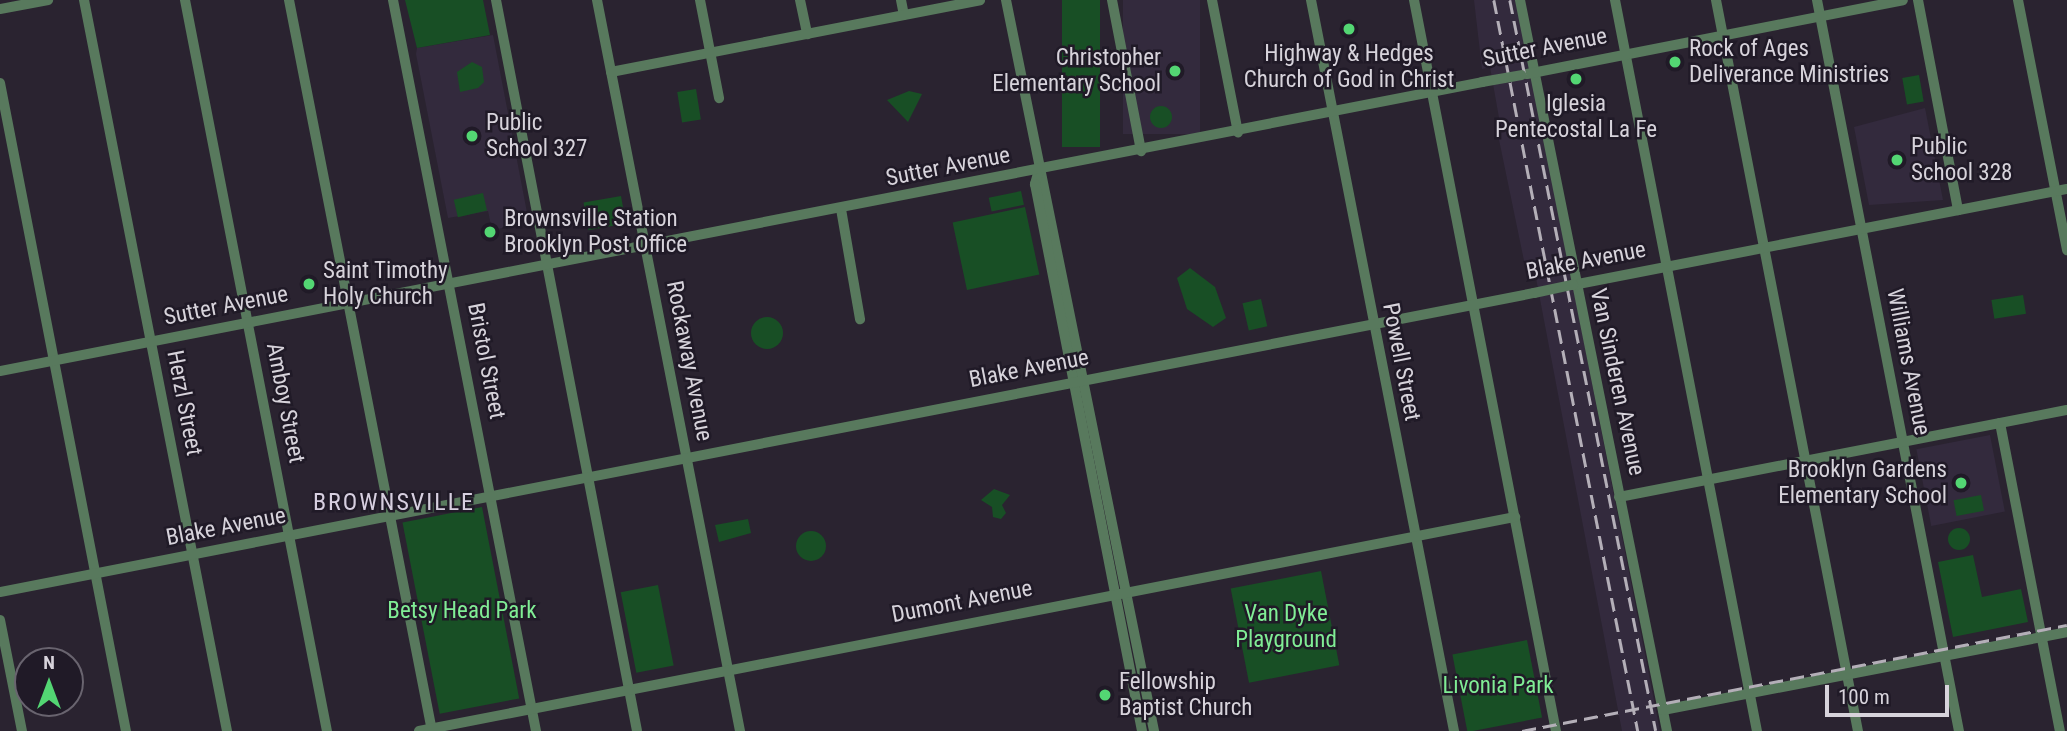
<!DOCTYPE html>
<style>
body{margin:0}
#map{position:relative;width:2067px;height:731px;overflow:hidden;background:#2a2330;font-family:"Roboto Condensed",sans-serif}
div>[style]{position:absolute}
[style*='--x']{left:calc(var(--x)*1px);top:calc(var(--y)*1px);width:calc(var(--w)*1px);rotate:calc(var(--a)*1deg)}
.built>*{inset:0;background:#332a3d;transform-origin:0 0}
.green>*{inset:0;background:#184f25;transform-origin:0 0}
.round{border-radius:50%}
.minor>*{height:10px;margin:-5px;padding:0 5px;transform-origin:5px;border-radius:5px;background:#58795d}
.rail>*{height:2.5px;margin-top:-1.25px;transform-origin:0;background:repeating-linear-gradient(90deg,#b4afb8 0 14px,transparent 0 21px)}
.minor-bridge>*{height:10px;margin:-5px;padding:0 5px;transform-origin:5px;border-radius:5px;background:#58795d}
.dots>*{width:19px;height:19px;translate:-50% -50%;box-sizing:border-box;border:4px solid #201a27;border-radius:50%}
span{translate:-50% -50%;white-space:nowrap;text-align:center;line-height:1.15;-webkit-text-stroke:5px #201a27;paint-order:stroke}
.street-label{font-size:23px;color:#d7d3db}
.poi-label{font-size:23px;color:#d7d3db}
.left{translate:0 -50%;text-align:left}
.right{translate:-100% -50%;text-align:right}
.park-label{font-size:23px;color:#80ed95}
.neighbourhood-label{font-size:24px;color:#d7cfe0;letter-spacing:2px}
.north{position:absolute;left:14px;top:647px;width:70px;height:70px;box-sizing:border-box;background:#201a27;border:2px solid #69646f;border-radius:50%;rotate:0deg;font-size:19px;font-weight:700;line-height:28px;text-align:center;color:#d7d3db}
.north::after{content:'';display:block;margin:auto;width:24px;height:32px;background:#53d673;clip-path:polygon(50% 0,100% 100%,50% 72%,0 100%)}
.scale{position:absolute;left:1825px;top:685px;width:124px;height:32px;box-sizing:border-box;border:4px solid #d7d3db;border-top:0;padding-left:9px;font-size:21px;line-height:24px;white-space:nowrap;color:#d7d3db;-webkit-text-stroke:5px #201a27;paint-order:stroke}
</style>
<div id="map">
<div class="built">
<i style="left:1123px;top:0;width:77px;height:134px"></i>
<i style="clip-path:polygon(1474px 0,1517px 0,1660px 731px,1622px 731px,1536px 278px,1528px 280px,1497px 130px,1501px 129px,1490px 67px,1482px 69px)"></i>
<i style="clip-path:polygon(493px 35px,529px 223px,492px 230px,488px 211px,448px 218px,416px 54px,417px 48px)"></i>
<i style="clip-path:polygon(1925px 108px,1943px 200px,1869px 205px,1854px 127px)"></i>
<i style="left:1990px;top:435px;width:78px;height:75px;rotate:79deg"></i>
</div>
<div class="green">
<i style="clip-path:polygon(405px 0,483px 0,490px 35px,417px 48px)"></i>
<i style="left:1062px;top:0;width:38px;height:147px"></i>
<i style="clip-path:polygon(472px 62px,482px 67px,484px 82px,478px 88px,460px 92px,457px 72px)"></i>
<i style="left:1919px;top:75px;width:27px;height:17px;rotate:80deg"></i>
<i style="left:696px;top:89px;width:31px;height:19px;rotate:81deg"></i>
<i style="clip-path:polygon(909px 91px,922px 94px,908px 122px,887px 100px)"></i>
<i class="round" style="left:1150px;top:106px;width:22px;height:22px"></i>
<i style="left:1021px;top:191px;width:14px;height:33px;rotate:78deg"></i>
<i style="left:483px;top:193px;width:18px;height:30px;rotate:77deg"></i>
<i style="left:621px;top:196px;width:28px;height:38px;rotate:80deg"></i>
<i style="left:1025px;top:207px;width:69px;height:74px;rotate:78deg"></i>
<i style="clip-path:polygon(1190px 268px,1215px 287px,1226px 318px,1213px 327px,1187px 309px,1177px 278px)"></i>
<i style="left:2023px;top:295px;width:19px;height:32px;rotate:81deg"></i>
<i style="left:1261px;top:299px;width:28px;height:19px;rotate:77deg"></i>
<i class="round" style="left:751px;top:317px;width:32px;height:32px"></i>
<i style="clip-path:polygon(994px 489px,1010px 495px,1002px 505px,1006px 513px,1001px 519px,993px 517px,992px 507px,981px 500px)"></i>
<i style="left:1981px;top:495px;width:16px;height:28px;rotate:79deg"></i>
<i style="left:482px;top:507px;width:195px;height:81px;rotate:79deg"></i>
<i style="clip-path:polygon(748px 519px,751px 533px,719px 542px,715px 525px)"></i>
<i class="round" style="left:1948px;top:528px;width:22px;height:22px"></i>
<i class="round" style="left:796px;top:531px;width:30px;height:30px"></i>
<i style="clip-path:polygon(1973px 555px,1982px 597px,2021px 589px,2028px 622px,1953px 637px,1938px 562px)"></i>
<i style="left:1321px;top:571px;width:96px;height:92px;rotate:79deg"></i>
<i style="left:658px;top:585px;width:82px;height:38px;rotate:79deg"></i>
<i style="left:1527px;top:640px;width:79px;height:76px;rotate:79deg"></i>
</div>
<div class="minor">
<i style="--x:84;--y:0;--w:745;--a:78.93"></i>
<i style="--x:185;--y:0;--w:745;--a:79.01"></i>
<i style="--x:289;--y:0;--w:745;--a:78.93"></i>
<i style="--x:393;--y:0;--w:745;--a:78.93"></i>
<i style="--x:496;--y:0;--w:744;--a:79.08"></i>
<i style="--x:597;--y:0;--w:745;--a:78.93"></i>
<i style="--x:700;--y:0;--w:100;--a:79"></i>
<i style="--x:800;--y:0;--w:35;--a:78"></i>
<i style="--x:901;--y:0;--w:15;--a:79"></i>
<i style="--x:1006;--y:0;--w:746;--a:78.55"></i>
<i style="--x:1112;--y:0;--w:154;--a:79.1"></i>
<i style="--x:1212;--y:0;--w:135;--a:78.9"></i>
<i style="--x:1311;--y:0;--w:745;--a:78.93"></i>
<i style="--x:1414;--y:0;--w:745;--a:79.01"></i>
<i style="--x:1520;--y:0;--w:746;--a:78.63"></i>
<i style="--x:1615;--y:0;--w:745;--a:79.01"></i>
<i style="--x:1716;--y:0;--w:745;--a:79.01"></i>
<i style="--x:1817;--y:0;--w:745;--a:79.01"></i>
<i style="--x:1918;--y:0;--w:214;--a:79.2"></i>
<i style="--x:2018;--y:0;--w:255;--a:78.9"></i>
<i style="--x:0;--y:9;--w:49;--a:-10.6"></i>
<i style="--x:611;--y:72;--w:376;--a:-11"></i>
<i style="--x:1527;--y:74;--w:383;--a:-11.1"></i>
<i style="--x:0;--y:83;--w:660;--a:79"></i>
<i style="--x:1039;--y:170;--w:15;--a:106"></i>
<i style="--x:1035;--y:184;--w:557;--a:78.93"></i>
<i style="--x:841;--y:209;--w:112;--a:80.2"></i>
<i style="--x:1573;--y:285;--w:503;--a:-11"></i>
<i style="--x:0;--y:371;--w:1510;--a:-11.03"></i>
<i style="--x:2000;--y:423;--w:314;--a:79"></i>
<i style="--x:1619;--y:497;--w:456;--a:-11"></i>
<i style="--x:0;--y:592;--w:1563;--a:-11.03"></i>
<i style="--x:0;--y:620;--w:113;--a:78.8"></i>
<i style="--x:1663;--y:710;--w:411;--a:-10.9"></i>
<i style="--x:419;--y:731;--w:1117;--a:-11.05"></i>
</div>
<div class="rail">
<i style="--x:1494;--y:0;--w:745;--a:78.86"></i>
<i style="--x:1510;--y:0;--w:745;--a:78.71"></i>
<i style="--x:1522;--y:731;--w:555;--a:-11.01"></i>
</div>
<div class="minor-bridge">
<i style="--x:1482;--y:82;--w:40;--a:-10"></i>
<i style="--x:1534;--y:293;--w:40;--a:-12"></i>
</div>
<div class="dots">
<i style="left:1349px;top:29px;background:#53d673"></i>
<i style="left:1675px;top:62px;background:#53d673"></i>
<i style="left:1175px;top:71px;background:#53d673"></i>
<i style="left:1576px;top:79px;background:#53d673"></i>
<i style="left:472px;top:136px;background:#53d673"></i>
<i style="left:1897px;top:160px;background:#53d673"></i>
<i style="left:490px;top:232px;background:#53d673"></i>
<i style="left:309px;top:284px;background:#53d673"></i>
<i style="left:1961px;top:483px;background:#53d673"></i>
<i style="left:1105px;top:695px;background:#53d673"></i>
</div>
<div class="street-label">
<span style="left:1545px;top:48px;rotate:-11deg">Sutter Avenue</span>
<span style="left:948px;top:167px;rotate:-11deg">Sutter Avenue</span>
<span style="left:1586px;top:261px;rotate:-11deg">Blake Avenue</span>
<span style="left:226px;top:306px;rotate:-11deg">Sutter Avenue</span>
<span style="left:486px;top:361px;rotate:79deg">Bristol Street</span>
<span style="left:689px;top:361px;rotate:79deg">Rockaway Avenue</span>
<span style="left:1401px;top:362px;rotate:79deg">Powell Street</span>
<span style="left:1908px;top:362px;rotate:79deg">Williams Avenue</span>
<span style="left:1029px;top:369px;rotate:-11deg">Blake Avenue</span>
<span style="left:1617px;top:382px;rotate:78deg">Van Sinderen Avenue</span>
<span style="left:184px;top:403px;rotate:79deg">Herzl Street</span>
<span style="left:285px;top:403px;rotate:79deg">Amboy Street</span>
<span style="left:226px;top:527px;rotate:-11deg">Blake Avenue</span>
<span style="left:962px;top:602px;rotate:-11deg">Dumont Avenue</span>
</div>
<div class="poi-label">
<span class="left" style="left:1689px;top:62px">Rock of Ages<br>Deliverance Ministries</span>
<span style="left:1349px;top:67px">Highway &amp; Hedges<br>Church of God in Christ</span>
<span class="right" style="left:1161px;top:71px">Christopher<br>Elementary School</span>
<span style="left:1576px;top:117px">Iglesia<br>Pentecostal La Fe</span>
<span class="left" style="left:486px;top:136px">Public<br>School 327</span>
<span class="left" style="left:1911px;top:160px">Public<br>School 328</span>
<span class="left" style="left:504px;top:232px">Brownsville Station<br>Brooklyn Post Office</span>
<span class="left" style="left:323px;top:284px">Saint Timothy<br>Holy Church</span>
<span class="right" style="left:1947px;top:483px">Brooklyn Gardens<br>Elementary School</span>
<span class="left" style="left:1119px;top:695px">Fellowship<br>Baptist Church</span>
</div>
<div class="park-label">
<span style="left:462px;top:611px">Betsy Head Park</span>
<span style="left:1286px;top:627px">Van Dyke<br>Playground</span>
<span style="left:1498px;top:686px">Livonia Park</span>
</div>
<div class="neighbourhood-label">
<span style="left:394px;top:503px">BROWNSVILLE</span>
</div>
<div class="north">N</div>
<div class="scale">100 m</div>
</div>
